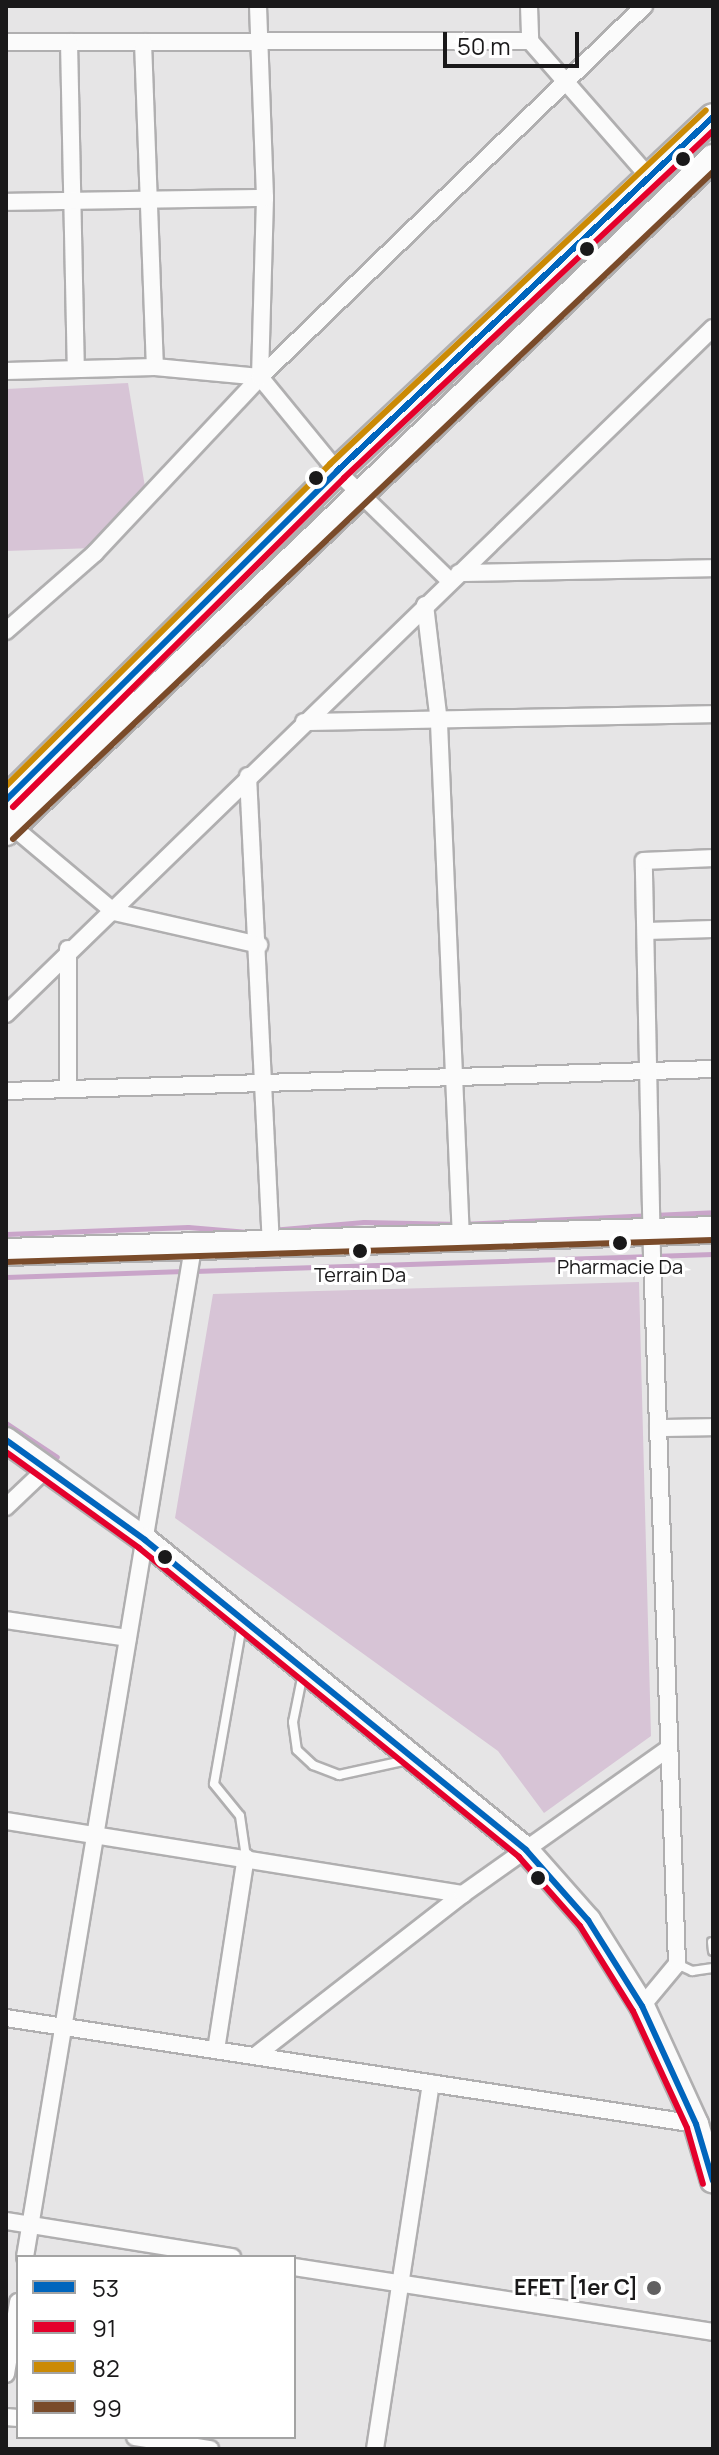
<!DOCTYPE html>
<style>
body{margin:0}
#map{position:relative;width:719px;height:2455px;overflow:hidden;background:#e6e5e6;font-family:Manrope,sans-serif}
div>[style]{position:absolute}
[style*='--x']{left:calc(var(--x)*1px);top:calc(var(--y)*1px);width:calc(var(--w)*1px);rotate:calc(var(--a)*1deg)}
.green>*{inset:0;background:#d7c4d6}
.stream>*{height:5px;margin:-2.5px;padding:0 2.5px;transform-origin:2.5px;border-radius:2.5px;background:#c9a5c9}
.roads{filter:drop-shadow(2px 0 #b0afb0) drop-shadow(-2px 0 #b0afb0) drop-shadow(0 2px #b0afb0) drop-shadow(0 -2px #b0afb0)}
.service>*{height:8px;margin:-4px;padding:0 4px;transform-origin:4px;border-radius:4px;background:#fbfbfb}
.minor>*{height:16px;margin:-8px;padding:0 8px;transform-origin:8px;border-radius:8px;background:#fbfbfb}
.secondary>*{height:24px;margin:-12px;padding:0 12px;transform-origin:12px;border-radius:12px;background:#fbfbfb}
.primary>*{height:26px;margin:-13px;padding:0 13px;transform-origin:13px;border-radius:13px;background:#fbfbfb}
.bus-1>*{height:6px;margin:-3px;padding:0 3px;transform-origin:3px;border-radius:3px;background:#0065bd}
.bus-2>*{height:6px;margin:-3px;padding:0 3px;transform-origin:3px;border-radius:3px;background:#e4002b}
.bus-3>*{height:6px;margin:-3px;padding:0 3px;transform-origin:3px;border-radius:3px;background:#cb8a05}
.bus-4>*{height:6px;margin:-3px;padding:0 3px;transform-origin:3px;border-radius:3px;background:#7a4b2a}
.dots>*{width:22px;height:22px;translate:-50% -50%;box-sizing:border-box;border:4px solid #fff;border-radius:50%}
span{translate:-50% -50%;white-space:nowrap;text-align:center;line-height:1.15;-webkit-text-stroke:6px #fff;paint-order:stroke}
.bus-label{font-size:20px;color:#1a191a}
.poi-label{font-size:22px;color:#1a191a;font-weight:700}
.right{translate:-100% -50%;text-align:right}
.frame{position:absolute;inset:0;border:8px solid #1a191a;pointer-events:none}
.legend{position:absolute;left:16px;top:2255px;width:280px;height:184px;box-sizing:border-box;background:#fff;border:2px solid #a3a3a3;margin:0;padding:10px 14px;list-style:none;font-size:24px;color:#1a191a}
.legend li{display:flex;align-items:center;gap:16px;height:40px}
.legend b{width:40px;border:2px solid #a3a3a3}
.scale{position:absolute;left:443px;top:32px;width:136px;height:36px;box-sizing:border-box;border:4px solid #1a191a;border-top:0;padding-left:10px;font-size:24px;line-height:28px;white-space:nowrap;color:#1a191a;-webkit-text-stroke:6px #fff;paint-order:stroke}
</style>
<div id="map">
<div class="green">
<i style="clip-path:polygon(128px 383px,146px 493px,94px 548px,6px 551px,6px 389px)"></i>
<i style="clip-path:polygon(639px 1282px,651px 1736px,544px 1813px,498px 1751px,175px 1518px,213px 1294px)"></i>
</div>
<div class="stream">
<i style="--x:6;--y:1234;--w:182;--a:-2.2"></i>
<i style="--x:188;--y:1227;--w:60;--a:4.8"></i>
<i style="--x:248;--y:1232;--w:116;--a:-4.9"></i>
<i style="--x:364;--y:1222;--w:97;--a:1.2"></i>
<i style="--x:461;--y:1224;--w:252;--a:-2.7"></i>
<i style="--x:194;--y:1271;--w:519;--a:-1.88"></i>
<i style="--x:6;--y:1277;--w:178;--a:-1.9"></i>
<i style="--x:6;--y:1423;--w:61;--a:33.7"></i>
</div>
<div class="roads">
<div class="service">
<i style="--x:242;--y:1625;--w:161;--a:100"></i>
<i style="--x:214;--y:1784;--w:41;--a:50.9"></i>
<i style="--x:240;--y:1816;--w:41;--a:81.7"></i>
<i style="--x:303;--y:1673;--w:50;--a:101.5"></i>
<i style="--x:293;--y:1722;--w:28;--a:82"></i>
<i style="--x:297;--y:1750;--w:22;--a:43"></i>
<i style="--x:313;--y:1765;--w:28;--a:21"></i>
<i style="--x:339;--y:1775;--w:70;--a:-12.4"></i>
<i style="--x:712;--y:1942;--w:9;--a:84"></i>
<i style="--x:677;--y:1964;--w:17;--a:25"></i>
<i style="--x:692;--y:1971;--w:21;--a:-8"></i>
</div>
<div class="minor">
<i style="--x:258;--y:6;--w:192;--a:87.9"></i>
<i style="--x:265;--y:198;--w:179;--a:91.6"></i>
<i style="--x:260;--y:377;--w:122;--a:50.7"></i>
<i style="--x:337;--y:471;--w:158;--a:44.2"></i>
<i style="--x:529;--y:6;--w:35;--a:88"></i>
<i style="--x:530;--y:41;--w:182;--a:48.8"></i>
<i style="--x:6;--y:42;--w:524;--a:-0.11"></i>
<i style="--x:69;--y:42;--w:327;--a:88.8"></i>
<i style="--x:143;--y:42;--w:325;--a:87.9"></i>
<i style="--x:6;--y:202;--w:259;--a:-0.9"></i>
<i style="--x:6;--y:371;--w:149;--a:-1.5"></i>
<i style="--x:155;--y:367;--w:105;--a:5.4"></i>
<i style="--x:459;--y:573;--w:254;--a:-1.1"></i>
<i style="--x:425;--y:605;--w:119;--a:83.2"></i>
<i style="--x:439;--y:723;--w:517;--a:87.56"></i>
<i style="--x:6;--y:631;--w:118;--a:-41.2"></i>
<i style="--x:95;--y:553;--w:241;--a:-46.8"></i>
<i style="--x:260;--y:377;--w:534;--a:-44.01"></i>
<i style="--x:304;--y:722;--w:409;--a:-1.1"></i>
<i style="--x:248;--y:776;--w:471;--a:87.2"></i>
<i style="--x:6;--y:821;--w:141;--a:40.1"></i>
<i style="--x:114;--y:912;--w:149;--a:12.8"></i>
<i style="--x:646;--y:931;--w:67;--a:-1.7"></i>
<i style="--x:6;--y:1014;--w:985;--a:-44.14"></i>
<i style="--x:68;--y:1088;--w:139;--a:-90"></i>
<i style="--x:6;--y:1091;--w:707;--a:-1.78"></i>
<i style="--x:658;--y:1428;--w:55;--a:-1"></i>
<i style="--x:6;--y:1507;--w:54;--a:-43.5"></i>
<i style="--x:6;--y:1620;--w:123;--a:8.4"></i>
<i style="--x:6;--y:1821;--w:463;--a:9.1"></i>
<i style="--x:642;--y:2006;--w:55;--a:-50.2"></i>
<i style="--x:677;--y:1964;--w:708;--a:-92.02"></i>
<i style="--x:652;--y:1256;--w:395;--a:-91.2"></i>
<i style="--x:644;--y:861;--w:69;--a:-2.5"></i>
<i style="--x:6;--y:2018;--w:698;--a:8.73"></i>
<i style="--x:216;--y:2050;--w:195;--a:-81.2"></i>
<i style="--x:255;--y:2056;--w:264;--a:-37.9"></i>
<i style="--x:463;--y:1894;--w:252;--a:-35.3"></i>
<i style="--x:6;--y:2221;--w:229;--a:9.1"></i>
<i style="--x:25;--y:2257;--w:1023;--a:-80.55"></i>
<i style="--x:294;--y:2267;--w:424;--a:8.8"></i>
<i style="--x:6;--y:2374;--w:73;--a:-80.5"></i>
<i style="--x:6;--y:2417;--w:12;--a:5"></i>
<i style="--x:135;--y:2437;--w:76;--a:9.1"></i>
<i style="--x:375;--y:2449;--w:370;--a:-81.3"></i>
</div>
<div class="secondary">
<i style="--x:6;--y:1440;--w:171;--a:35.7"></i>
<i style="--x:145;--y:1540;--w:491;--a:39.1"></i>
<i style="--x:526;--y:1850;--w:94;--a:48.5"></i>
<i style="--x:588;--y:1920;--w:102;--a:57.9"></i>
<i style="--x:642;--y:2006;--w:130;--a:65.4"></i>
<i style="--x:696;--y:2124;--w:59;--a:73.4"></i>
</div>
<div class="primary">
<i style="--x:6;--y:800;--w:467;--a:-44.8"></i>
<i style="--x:337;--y:471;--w:516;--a:-43.27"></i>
<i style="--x:6;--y:832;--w:977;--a:-43.63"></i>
<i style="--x:6;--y:1252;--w:707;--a:-1.78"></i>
</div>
</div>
<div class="bus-1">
<i style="--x:6;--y:800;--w:467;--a:-44.8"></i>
<i style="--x:337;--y:471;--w:516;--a:-43.27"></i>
<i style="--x:6;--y:1440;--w:171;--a:35.7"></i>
<i style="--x:145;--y:1540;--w:491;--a:39.1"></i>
<i style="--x:526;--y:1850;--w:94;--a:48.5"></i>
<i style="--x:588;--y:1920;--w:102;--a:57.9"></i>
<i style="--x:642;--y:2006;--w:130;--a:65.4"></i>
<i style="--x:696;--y:2124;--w:59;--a:73.4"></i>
</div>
<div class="bus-2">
<i style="--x:13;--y:807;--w:467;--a:-44.8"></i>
<i style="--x:344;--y:478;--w:507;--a:-43.24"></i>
<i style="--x:6;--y:1452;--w:164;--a:35.8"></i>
<i style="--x:139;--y:1548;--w:490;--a:39.1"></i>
<i style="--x:519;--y:1857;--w:92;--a:48.5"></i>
<i style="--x:580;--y:1926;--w:100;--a:58.1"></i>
<i style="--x:633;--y:2011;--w:129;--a:65.2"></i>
<i style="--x:687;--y:2128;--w:58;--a:74.1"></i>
</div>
<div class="bus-3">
<i style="--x:6;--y:786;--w:457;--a:-44.8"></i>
<i style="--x:330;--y:464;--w:516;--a:-43.27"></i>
</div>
<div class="bus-4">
<i style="--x:13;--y:839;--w:967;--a:-43.62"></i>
<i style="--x:6;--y:1262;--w:707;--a:-1.78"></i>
</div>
<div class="dots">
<i style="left:683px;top:159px;background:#1a191a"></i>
<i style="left:587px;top:249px;background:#1a191a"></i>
<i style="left:316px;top:478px;background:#1a191a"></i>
<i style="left:620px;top:1243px;background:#1a191a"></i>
<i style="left:360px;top:1251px;background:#1a191a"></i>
<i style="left:165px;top:1557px;background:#1a191a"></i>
<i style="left:538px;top:1878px;background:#1a191a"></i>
<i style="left:654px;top:2288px;background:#616061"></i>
</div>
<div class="bus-label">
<span style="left:620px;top:1266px">Pharmacie Da</span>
<span style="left:360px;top:1274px">Terrain Da</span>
</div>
<div class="poi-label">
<span class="right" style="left:638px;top:2288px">EFET [1er C]</span>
</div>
<div class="frame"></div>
<ul class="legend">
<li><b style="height:10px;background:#0065bd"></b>53</li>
<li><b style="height:10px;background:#e4002b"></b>91</li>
<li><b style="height:10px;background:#cb8a05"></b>82</li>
<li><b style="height:10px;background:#7a4b2a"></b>99</li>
</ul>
<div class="scale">50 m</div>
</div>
